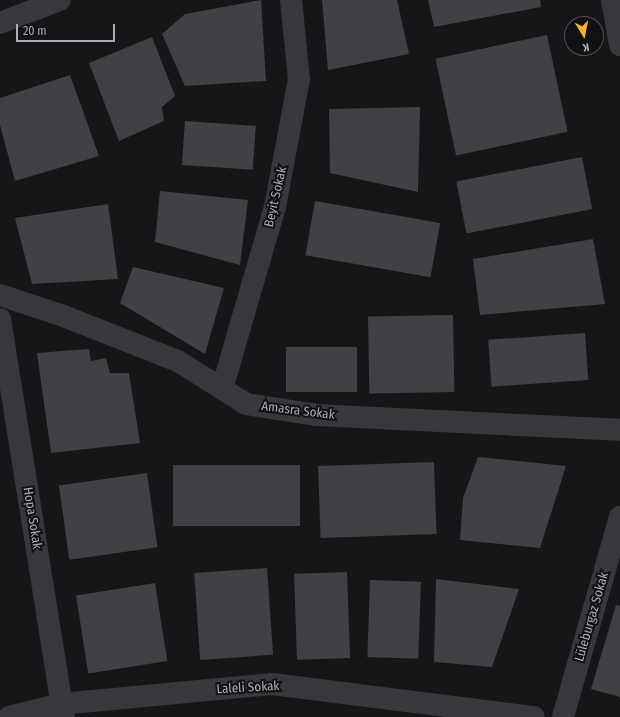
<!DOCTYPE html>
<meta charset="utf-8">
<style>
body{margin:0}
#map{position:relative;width:620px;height:717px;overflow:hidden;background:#161618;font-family:"Fira Sans Condensed",sans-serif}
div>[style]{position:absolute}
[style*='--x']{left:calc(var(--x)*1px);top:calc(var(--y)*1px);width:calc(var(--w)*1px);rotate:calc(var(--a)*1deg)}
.building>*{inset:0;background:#404145;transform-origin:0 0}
.minor>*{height:22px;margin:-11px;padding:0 11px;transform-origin:11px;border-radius:11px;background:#37383d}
.tertiary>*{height:22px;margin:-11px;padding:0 11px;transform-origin:11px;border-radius:11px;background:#37383d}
span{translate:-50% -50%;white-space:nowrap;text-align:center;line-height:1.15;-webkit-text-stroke:4px #111113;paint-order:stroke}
.street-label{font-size:13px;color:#a8adb8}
.north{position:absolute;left:564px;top:16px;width:40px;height:40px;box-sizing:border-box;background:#111113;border:1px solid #4d4f55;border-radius:50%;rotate:170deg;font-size:11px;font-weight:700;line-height:16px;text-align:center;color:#a8adb8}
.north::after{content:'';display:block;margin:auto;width:14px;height:18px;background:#f2b134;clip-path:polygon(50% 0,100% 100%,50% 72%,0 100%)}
.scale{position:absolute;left:16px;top:24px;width:99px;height:18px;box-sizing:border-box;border:2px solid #a8adb8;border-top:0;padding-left:5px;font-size:12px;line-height:14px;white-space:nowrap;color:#a8adb8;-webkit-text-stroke:3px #111113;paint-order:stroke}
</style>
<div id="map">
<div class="building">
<i style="clip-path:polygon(261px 0,266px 81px,185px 86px,162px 34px,185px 14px)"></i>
<i style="clip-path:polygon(322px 0,397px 0,409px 54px,328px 70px)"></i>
<i style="clip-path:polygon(428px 0,540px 0,541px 7px,434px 27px)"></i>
<i style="left:547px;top:35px;width:99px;height:114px;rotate:78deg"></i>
<i style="clip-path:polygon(152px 37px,175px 96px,162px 107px,164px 121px,119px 141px,89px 63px)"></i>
<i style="clip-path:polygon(70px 75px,99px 156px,15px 181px,0 125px,0 98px)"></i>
<i style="clip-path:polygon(420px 107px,418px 192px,330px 173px,329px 109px)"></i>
<i style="left:185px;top:121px;width:71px;height:44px;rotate:4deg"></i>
<i style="left:582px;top:157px;width:53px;height:128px;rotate:79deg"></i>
<i style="clip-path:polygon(160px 191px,248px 200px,240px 265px,155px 242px)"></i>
<i style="left:315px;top:201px;width:127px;height:55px;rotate:10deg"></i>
<i style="clip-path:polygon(108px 204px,118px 279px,32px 284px,15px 218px)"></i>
<i style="clip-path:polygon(593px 239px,605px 304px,480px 315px,473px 259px)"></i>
<i style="clip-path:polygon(133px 267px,224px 288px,205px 354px,120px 303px)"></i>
<i style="left:453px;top:315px;width:77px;height:85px;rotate:89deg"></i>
<i style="left:585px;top:333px;width:47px;height:97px;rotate:86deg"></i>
<i style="left:357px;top:347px;width:45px;height:71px;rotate:90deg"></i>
<i style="clip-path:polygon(89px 349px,91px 361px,106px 358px,110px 373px,129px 373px,140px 443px,51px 453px,37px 353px)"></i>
<i style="clip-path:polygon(478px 457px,566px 466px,540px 548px,460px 540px,463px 498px)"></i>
<i style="left:434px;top:462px;width:72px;height:116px;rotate:88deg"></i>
<i style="left:173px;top:465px;width:127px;height:61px"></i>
<i style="left:147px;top:473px;width:75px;height:89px;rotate:82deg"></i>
<i style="left:267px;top:568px;width:87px;height:73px;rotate:86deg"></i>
<i style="left:347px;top:572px;width:86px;height:53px;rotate:88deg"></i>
<i style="clip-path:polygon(436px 579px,519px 589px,492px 667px,434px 662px)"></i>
<i style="left:370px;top:580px;width:51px;height:77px;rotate:2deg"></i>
<i style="left:155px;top:583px;width:79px;height:80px;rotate:81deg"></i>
<i style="clip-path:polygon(616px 605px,620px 606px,620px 697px,591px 689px)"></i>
</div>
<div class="minor">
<i style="--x:612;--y:0;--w:46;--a:79.9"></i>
<i style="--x:0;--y:295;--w:64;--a:18.2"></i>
<i style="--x:61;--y:315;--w:126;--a:21.5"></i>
<i style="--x:178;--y:361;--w:80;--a:32.3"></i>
<i style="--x:246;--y:404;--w:71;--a:8.9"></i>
<i style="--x:316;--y:415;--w:304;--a:2.8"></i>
<i style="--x:0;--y:319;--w:403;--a:80.9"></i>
<i style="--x:222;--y:389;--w:190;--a:-73.8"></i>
<i style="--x:275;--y:207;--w:130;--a:-79.4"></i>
<i style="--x:299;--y:79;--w:79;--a:-95.8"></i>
<i style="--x:9;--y:717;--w:54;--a:-14"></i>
<i style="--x:61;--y:704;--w:212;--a:-5.4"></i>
<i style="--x:272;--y:684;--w:264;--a:7.2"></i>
<i style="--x:563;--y:717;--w:208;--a:-74.1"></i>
</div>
<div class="tertiary">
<i style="--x:0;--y:23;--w:64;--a:-21"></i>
</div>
<div class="street-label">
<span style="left:276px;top:197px;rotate:-77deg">Beyit Sokak</span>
<span style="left:298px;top:411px;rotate:7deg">Amasra Sokak</span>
<span style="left:32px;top:518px;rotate:81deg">Hopa Sokak</span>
<span style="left:592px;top:617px;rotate:-74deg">Lüleburgaz Sokak</span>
<span style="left:248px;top:688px;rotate:-3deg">Laleli Sokak</span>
</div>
<div class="north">K</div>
<div class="scale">20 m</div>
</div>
